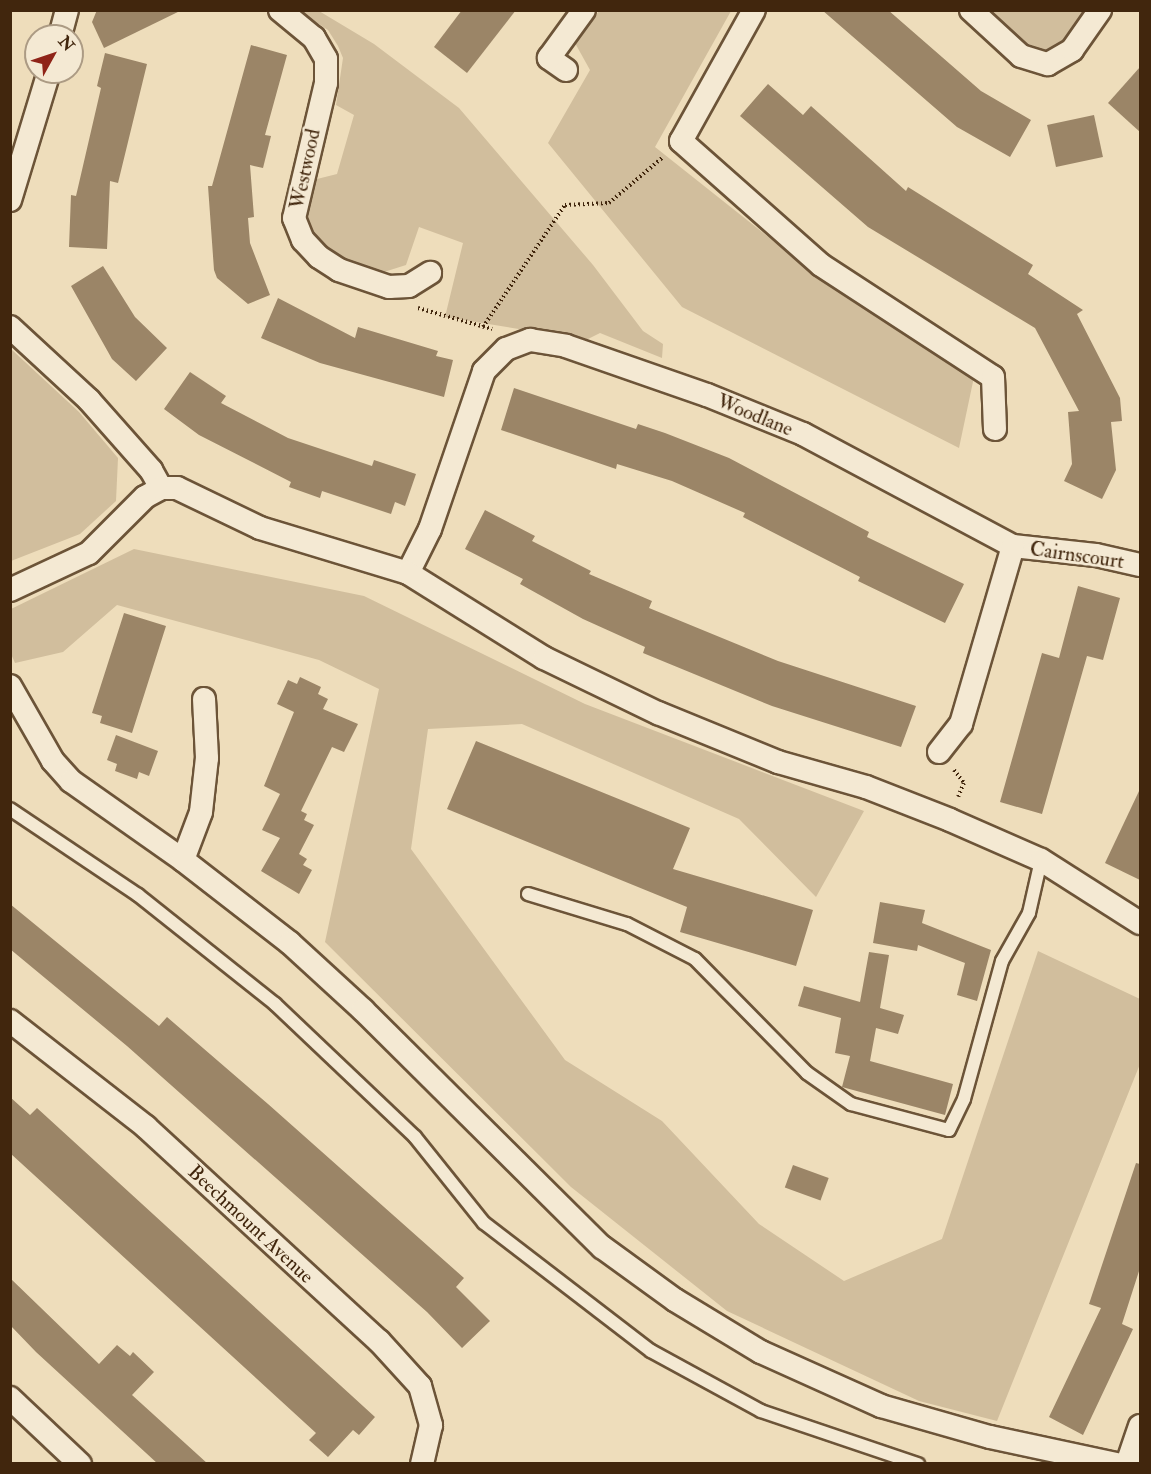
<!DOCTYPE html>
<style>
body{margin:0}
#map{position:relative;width:1151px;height:1474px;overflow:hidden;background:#edb;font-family:"IM FELL Double Pica",serif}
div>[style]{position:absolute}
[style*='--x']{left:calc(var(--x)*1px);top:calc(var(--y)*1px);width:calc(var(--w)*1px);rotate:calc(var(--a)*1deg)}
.green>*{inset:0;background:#d1be9d}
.building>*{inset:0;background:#9b8567;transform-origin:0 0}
.path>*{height:4px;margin-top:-2px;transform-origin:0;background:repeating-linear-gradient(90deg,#41260d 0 1.5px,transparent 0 4.5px)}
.roads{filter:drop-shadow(2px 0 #6c5438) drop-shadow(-2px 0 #6c5438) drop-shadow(0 2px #6c5438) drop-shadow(0 -2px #6c5438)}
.service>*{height:12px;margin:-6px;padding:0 6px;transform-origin:6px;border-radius:6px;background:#f4e9d3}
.minor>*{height:22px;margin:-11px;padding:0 11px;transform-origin:11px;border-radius:11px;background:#f4e9d3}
span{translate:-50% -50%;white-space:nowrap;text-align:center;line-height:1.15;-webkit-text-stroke:5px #f4e9d3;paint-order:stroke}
.street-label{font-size:20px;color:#41260d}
.frame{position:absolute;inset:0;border:12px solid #41260d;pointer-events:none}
.north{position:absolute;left:24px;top:24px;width:60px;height:60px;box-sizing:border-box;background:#f4e9d3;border:2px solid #ac9b84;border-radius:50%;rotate:50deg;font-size:16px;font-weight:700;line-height:24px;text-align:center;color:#41260d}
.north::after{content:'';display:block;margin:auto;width:21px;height:27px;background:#8f2418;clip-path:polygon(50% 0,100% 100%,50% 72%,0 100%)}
</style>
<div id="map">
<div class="green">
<i style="clip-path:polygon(299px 11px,319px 11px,374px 44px,459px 108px,593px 265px,643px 331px,663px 344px,662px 358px,600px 333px,586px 340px,445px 317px,463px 243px,419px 227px,406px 265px,384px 272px,335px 258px,303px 219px,313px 180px,337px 174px,354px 115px,336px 105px,343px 58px,338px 46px,328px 30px)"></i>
<i style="clip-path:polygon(599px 11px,731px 11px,655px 147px,815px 274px,974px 377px,959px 448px,682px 307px,548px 143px,590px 70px,575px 43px)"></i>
<i style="clip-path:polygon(989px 11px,1087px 11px,1064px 41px,1049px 53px,1026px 45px)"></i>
<i style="clip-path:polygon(11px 349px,79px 412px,118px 458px,116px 501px,80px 534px,11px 561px)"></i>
<i style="clip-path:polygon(134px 549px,364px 596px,585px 704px,864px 811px,816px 897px,739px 819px,522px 724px,428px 729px,411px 849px,565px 1060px,662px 1121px,759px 1224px,844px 1281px,942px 1239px,1038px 951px,1140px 999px,1140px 1064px,997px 1421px,919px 1401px,727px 1311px,571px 1187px,325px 942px,379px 689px,319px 660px,117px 605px,63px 652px,15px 663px,11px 654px,11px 609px)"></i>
</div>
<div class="building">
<i style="clip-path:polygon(97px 10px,182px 10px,104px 48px,92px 22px)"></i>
<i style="clip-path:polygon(462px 10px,516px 10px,467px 73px,434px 47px)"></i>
<i style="clip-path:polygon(822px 10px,888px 10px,981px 91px,1031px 120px,1010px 157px,957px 127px)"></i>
<i style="clip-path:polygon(251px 45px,287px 55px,265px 135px,271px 136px,263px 168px,250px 165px,254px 217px,248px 218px,250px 243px,270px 295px,248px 304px,217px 278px,214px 270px,208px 186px,212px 186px)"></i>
<i style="clip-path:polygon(105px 53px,147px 64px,118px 183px,110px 181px,107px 249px,69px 247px,71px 195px,76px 196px,101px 88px,97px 86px)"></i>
<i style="clip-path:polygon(1140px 67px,1140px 132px,1108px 103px)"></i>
<i style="clip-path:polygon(768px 84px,803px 115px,811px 106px,906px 191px,908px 187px,1033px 265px,1028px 274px,1083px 310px,1077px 314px,1120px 398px,1122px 421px,1111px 422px,1116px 470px,1102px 499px,1064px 481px,1072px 464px,1068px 412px,1079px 411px,1035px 328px,868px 227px,740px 116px)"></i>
<i style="left:1094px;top:115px;width:43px;height:48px;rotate:78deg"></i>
<i style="clip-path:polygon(103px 266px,135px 317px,167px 348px,136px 381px,112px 359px,71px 286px)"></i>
<i style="clip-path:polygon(278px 298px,355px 338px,358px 327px,438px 351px,436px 356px,453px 360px,444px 397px,320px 363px,261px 338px)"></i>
<i style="clip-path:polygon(190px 372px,226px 396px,221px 403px,288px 438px,372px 466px,374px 460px,416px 474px,405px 506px,395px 502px,391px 514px,322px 491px,320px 498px,289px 487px,291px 482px,199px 435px,164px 409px)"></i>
<i style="clip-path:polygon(514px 388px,636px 429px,638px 424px,665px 433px,729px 458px,869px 532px,867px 537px,964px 584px,945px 623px,858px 581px,860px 577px,743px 517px,745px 513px,672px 481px,617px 464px,616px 469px,501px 430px)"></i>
<i style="clip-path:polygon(485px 510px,535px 536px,532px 541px,591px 571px,589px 574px,652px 601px,649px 608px,778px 661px,916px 706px,901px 747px,772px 706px,643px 653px,645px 647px,583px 619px,520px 584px,523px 579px,465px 549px)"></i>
<i style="clip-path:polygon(1078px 586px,1120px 598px,1103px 660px,1087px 656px,1042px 814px,1000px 802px,1042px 653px,1059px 658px)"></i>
<i style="clip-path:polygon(124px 613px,166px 626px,132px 733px,100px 723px,102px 716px,92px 713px)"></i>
<i style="clip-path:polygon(300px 677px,321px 687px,318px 694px,328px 699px,323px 709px,358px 724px,344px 752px,332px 747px,301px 811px,307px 814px,304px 820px,314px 825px,299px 854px,307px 859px,303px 865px,312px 870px,299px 894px,261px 871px,280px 838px,262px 830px,280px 794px,264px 786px,294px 712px,277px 704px,288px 680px,297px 684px)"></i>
<i style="clip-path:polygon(116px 735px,158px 751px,149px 776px,139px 772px,137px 779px,115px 771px,117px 764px,107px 760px)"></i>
<i style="clip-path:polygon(476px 741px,690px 828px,673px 869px,813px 910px,796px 966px,680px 932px,687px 907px,447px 809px)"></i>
<i style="clip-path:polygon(1140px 789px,1140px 880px,1105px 863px)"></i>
<i style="clip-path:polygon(880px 902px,925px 910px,922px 923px,991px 950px,977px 1001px,957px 995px,965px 963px,918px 945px,917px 951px,873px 943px)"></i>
<i style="clip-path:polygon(10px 904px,159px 1026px,167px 1017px,268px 1104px,464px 1278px,456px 1287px,490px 1321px,462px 1348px,427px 1312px,127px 1046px,10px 949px)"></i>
<i style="clip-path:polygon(869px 952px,889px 955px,880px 1008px,904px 1015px,898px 1034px,876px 1028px,870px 1061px,953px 1084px,945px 1115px,842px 1087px,850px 1056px,835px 1053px,841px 1018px,798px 1006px,804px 986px,860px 1002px)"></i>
<i style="clip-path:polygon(10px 1097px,30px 1115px,37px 1108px,375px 1417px,359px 1435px,353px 1430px,328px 1457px,309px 1440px,316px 1433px,10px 1153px)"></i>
<i style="clip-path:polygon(1136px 1163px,1140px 1164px,1140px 1268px,1122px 1324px,1133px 1329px,1083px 1435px,1049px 1417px,1101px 1308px,1089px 1304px)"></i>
<i style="left:793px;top:1165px;width:38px;height:24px;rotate:20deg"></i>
<i style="clip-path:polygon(10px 1278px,99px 1364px,117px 1345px,130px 1356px,133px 1352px,154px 1372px,132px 1395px,208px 1464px,158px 1464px,36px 1352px,10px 1325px)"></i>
</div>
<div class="path">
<i style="--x:418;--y:308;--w:77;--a:15.8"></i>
<i style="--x:483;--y:327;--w:147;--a:-56.1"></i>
<i style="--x:565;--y:205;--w:44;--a:-2.6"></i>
<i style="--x:609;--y:203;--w:71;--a:-40.4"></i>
<i style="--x:954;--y:770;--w:16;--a:52"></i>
<i style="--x:964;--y:783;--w:15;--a:113"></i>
</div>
<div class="roads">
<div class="service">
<i style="--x:10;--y:809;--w:154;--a:33.9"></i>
<i style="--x:138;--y:895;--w:175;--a:38.5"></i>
<i style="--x:275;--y:1004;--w:193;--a:43.5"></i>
<i style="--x:415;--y:1137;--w:110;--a:51.3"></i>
<i style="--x:484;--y:1223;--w:210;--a:37.5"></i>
<i style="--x:651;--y:1351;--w:125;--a:28.6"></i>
<i style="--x:761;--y:1411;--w:166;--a:18.7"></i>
<i style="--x:528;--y:894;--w:103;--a:16.9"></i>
<i style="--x:627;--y:924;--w:76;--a:27.2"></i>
<i style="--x:695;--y:959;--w:160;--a:45.5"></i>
<i style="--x:807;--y:1073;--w:54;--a:35.2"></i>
<i style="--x:851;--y:1104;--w:101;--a:14.9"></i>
<i style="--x:949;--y:1130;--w:34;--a:-64"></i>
<i style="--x:964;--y:1099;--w:143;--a:-74.6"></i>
<i style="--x:1002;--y:961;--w:55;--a:-60.6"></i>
<i style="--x:1029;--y:913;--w:54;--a:-77.2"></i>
</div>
<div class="minor">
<i style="--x:280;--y:10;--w:44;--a:39.5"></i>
<i style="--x:314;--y:38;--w:24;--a:60"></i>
<i style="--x:326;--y:59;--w:24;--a:90"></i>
<i style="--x:326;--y:83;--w:139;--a:103.3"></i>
<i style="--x:294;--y:218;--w:24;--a:68"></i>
<i style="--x:303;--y:240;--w:23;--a:47"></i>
<i style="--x:319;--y:257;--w:24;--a:33"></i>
<i style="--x:339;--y:270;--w:53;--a:18.8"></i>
<i style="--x:389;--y:287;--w:20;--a:-3"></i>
<i style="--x:409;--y:286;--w:25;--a:-32"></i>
<i style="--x:754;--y:10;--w:150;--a:119.1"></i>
<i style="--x:681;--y:141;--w:187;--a:41.5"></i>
<i style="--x:821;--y:265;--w:205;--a:33.1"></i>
<i style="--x:993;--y:377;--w:52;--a:87.8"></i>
<i style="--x:971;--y:10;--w:68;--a:42.6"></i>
<i style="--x:1021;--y:56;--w:28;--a:17"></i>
<i style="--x:1048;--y:64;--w:28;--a:-30"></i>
<i style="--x:1072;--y:50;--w:49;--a:-55"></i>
<i style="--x:60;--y:36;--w:27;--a:-75"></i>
<i style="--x:566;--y:70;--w:21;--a:-145"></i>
<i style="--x:549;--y:58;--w:59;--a:-53.9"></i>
<i style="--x:10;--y:200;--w:134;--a:-73.1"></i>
<i style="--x:10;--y:327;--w:108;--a:42.7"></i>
<i style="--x:89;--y:400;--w:94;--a:48.5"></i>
<i style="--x:151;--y:470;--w:21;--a:61"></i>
<i style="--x:408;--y:573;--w:49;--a:-63.4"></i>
<i style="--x:430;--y:529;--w:167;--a:-71.1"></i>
<i style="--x:484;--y:371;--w:31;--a:-45"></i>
<i style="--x:506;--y:349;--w:26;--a:-21"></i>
<i style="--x:530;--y:340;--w:36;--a:9"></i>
<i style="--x:566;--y:346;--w:149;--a:19.2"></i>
<i style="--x:707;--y:395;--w:104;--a:22.1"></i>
<i style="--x:803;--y:434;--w:238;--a:28.1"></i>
<i style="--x:1013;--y:546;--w:83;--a:6.2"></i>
<i style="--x:1096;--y:555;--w:45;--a:12.8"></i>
<i style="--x:10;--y:590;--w:87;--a:-25.1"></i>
<i style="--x:89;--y:553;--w:79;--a:-45"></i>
<i style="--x:145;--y:497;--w:18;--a:-29"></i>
<i style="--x:161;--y:488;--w:16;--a:0"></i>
<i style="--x:177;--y:488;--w:92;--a:25.7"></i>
<i style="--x:260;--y:528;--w:155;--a:16.9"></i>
<i style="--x:408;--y:573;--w:160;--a:32"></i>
<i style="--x:544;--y:658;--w:127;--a:25.8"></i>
<i style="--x:658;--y:713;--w:130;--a:22.2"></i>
<i style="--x:778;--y:762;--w:91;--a:15.9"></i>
<i style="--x:866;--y:787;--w:90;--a:21.4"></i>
<i style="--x:950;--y:820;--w:99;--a:23.7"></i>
<i style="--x:1041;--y:860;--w:117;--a:32.5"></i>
<i style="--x:10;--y:686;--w:86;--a:60.2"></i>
<i style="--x:53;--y:761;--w:27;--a:48"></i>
<i style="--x:71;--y:781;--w:137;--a:35.2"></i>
<i style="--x:183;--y:860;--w:135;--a:37.8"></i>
<i style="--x:290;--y:943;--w:99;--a:42.5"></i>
<i style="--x:363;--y:1010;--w:337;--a:44.8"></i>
<i style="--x:602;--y:1247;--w:90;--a:36"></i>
<i style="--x:675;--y:1300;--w:100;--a:31.2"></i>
<i style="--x:761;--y:1352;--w:132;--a:24.2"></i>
<i style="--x:881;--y:1406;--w:113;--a:15.9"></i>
<i style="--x:990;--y:1437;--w:129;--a:12.1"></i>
<i style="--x:939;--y:752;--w:36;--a:-52"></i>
<i style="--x:961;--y:724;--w:185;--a:-73.7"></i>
<i style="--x:183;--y:860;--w:51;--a:-69.4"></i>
<i style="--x:201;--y:812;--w:54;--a:-83.7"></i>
<i style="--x:207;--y:758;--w:59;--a:-92.9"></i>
<i style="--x:10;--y:1021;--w:172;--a:37.9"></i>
<i style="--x:146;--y:1127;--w:316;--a:42.6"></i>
<i style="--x:379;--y:1341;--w:61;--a:47.7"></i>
<i style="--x:420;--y:1386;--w:41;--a:74.2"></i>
<i style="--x:431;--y:1425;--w:40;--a:103"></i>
<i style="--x:10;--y:1398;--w:96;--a:43.3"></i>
<i style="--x:1127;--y:1464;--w:40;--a:-71.1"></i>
</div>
</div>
<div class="street-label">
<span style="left:305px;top:169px;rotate:-78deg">Westwood</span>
<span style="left:755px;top:415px;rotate:22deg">Woodlane</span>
<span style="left:1077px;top:555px;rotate:8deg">Cairnscourt</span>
<span style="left:251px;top:1224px;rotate:43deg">Beechmount Avenue</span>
</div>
<div class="frame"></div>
<div class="north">N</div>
</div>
